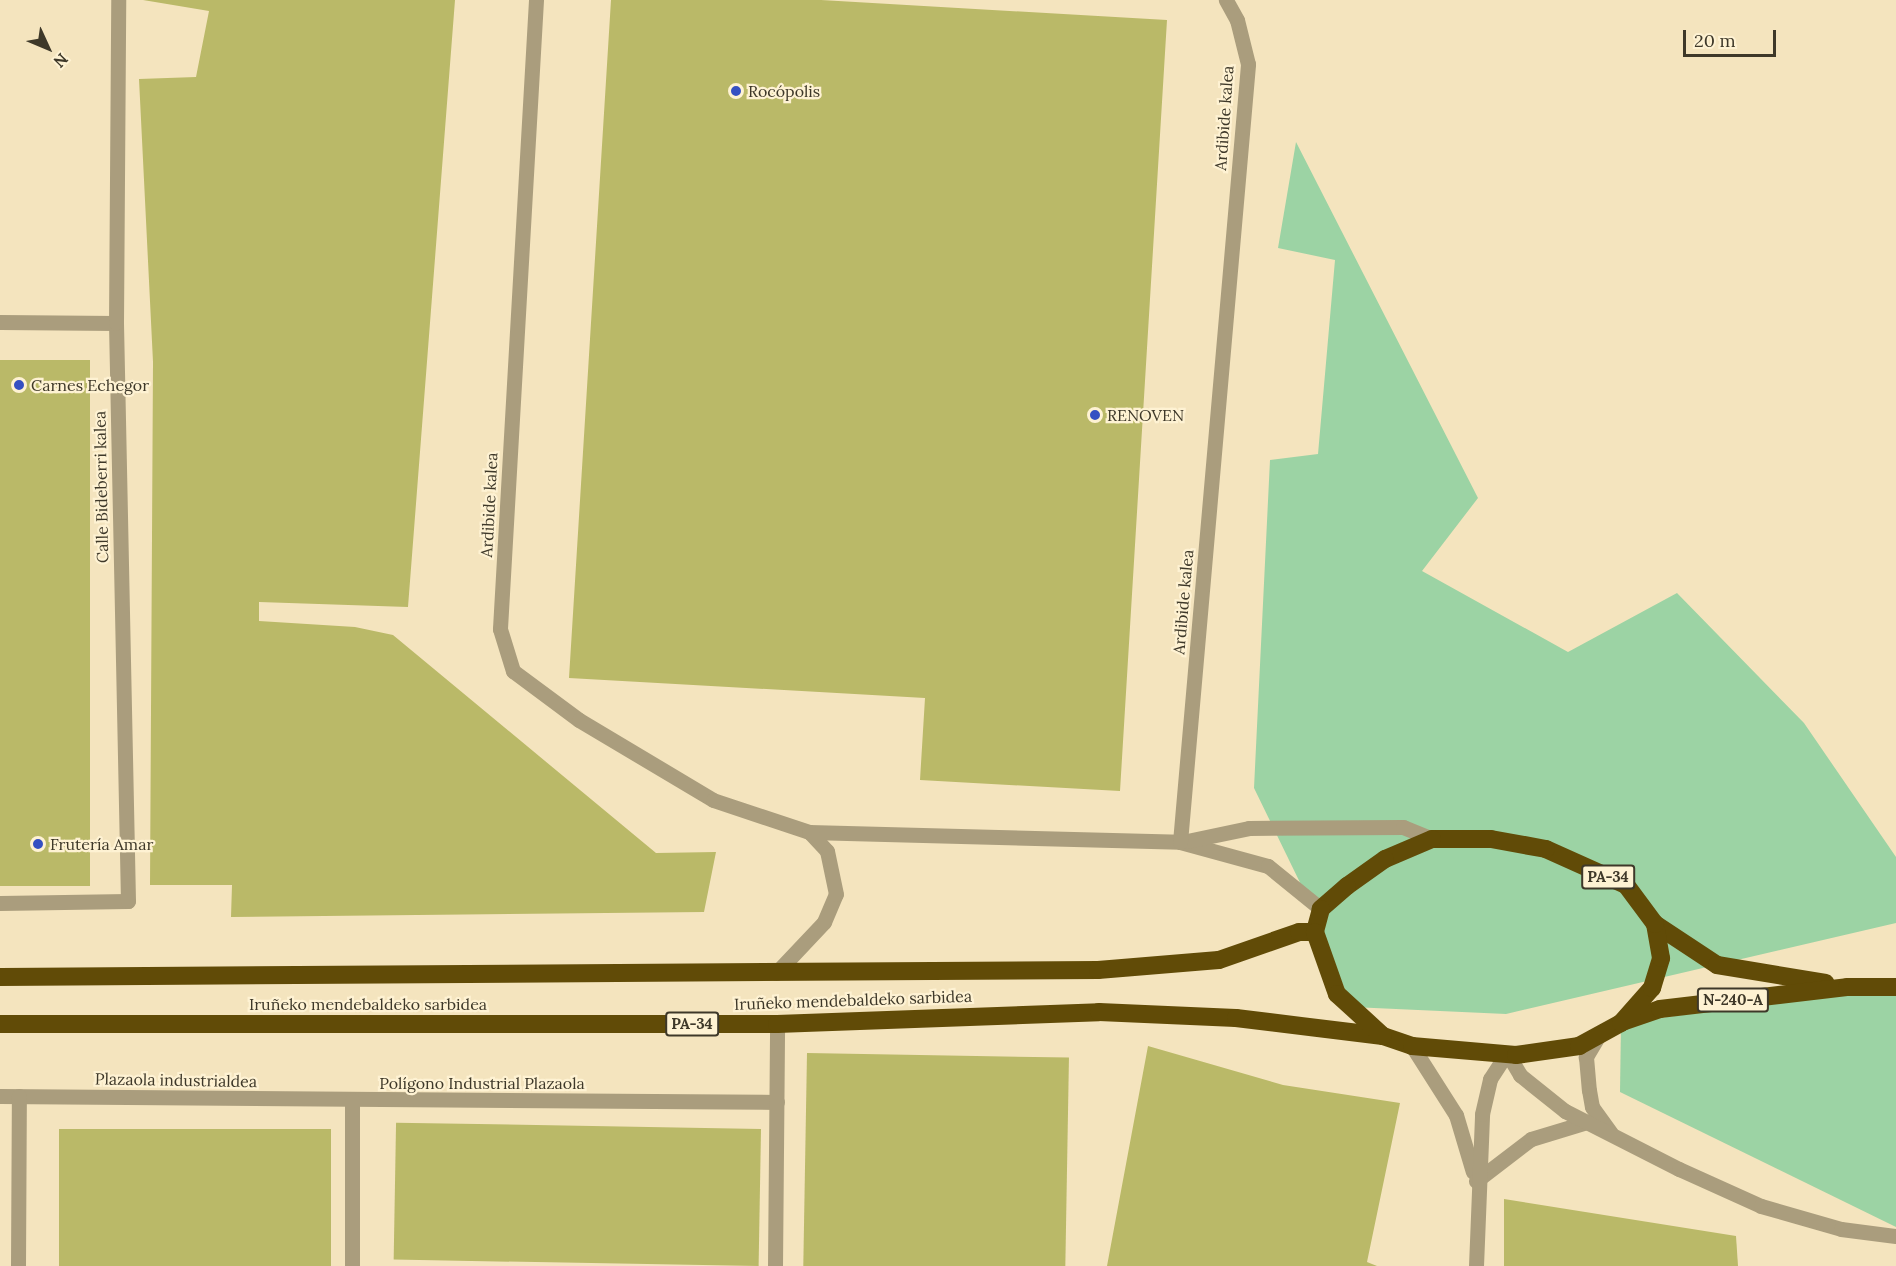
<!DOCTYPE html>
<meta charset="utf-8">
<style>
body{margin:0}
#map{position:relative;width:1896px;height:1266px;overflow:hidden;background:#f4e4be;font-family:Lora,serif}
div>[style]{position:absolute}
[style*='--x']{left:calc(var(--x)*1px);top:calc(var(--y)*1px);width:calc(var(--w)*1px);rotate:calc(var(--a)*1deg)}
.green>*{inset:0;background:#9cd3a4}
.building>*{inset:0;background:#bab968;transform-origin:0 0}
.minor>*{height:15px;margin:-7.5px;padding:0 7.5px;transform-origin:7.5px;border-radius:7.5px;background:#aa9d7d}
.highway>*{height:18px;margin:-9px;padding:0 9px;transform-origin:9px;border-radius:9px;background:#614b07}
.dots>*{width:16px;height:16px;translate:-50% -50%;box-sizing:border-box;border:3px solid #fef2d3;border-radius:50%}
span{translate:-50% -50%;white-space:nowrap;text-align:center;line-height:1.15;-webkit-text-stroke:4.5px #fef2d3;paint-order:stroke}
.shield-label span{padding:2px 4px;background:#fef2d3;border:2px solid;border-radius:4px;-webkit-text-stroke-width:0}
.shield-label{font-size:15px;color:#3e3829;font-weight:700}
.poi-label{font-size:16px;color:#3e3829}
.left{translate:0 -50%;text-align:left}
.street-label{font-size:16px;color:#3e3829}
.north{position:absolute;left:18px;top:18px;width:60px;height:60px;-webkit-text-stroke:4px #fef2d3;paint-order:stroke;rotate:134deg;font-size:16px;font-weight:700;line-height:24px;text-align:center;color:#3e3829}
.north::after{content:'';display:block;margin:auto;width:21px;height:27px;background:#3e3829;clip-path:polygon(50% 0,100% 100%,50% 72%,0 100%)}
.scale{position:absolute;left:1683px;top:30px;width:93px;height:27px;box-sizing:border-box;border:3px solid #3e3829;border-top:0;padding-left:8px;font-size:18px;line-height:21px;white-space:nowrap;color:#3e3829;-webkit-text-stroke:4px #fef2d3;paint-order:stroke}
</style>
<div id="map">
<div class="green">
<i style="clip-path:polygon(1296px 142px,1478px 498px,1422px 571px,1568px 652px,1677px 593px,1804px 723px,1896px 857px,1896px 923px,1506px 1014px,1352px 1007px,1308px 899px,1254px 788px,1270px 460px,1318px 454px,1335px 260px,1278px 248px)"></i>
<i style="clip-path:polygon(1896px 987px,1896px 1227px,1620px 1092px,1621px 1023px)"></i>
</div>
<div class="building">
<i style="clip-path:polygon(143px 0,455px 0,408px 607px,259px 602px,259px 621px,355px 627px,393px 635px,656px 853px,716px 852px,704px 912px,231px 917px,232px 885px,150px 885px,153px 362px,139px 79px,196px 77px,209px 11px)"></i>
<i style="clip-path:polygon(611px 0,821px 0,1167px 20px,1120px 791px,920px 780px,925px 698px,569px 678px)"></i>
<i style="left:0;top:360px;width:90px;height:526px"></i>
<i style="clip-path:polygon(1148px 1046px,1283px 1085px,1400px 1103px,1367px 1262px,1377px 1266px,1107px 1266px)"></i>
<i style="left:807px;top:1053px;width:262px;height:213px;rotate:1deg"></i>
<i style="left:331px;top:1129px;width:137px;height:272px;rotate:90deg"></i>
<i style="left:761px;top:1129px;width:137px;height:365px;rotate:91deg"></i>
<i style="clip-path:polygon(1504px 1199px,1736px 1236px,1738px 1266px,1504px 1266px)"></i>
</div>
<div class="minor">
<i style="--x:536;--y:0;--w:630;--a:93.28"></i>
<i style="--x:500;--y:629;--w:44;--a:72.8"></i>
<i style="--x:513;--y:671;--w:82;--a:36.6"></i>
<i style="--x:579;--y:720;--w:156;--a:30.8"></i>
<i style="--x:713;--y:800;--w:101;--a:18.4"></i>
<i style="--x:809;--y:832;--w:371;--a:1.5"></i>
<i style="--x:1180;--y:842;--w:91;--a:15.3"></i>
<i style="--x:1268;--y:866;--w:68;--a:39.1"></i>
<i style="--x:0;--y:322;--w:116;--a:0.5"></i>
<i style="--x:1187;--y:841;--w:63;--a:-11.8"></i>
<i style="--x:1249;--y:828;--w:154;--a:-0.4"></i>
<i style="--x:1403;--y:827;--w:31;--a:22"></i>
<i style="--x:1180;--y:842;--w:781;--a:-85"></i>
<i style="--x:1248;--y:64;--w:45;--a:-104"></i>
<i style="--x:1237;--y:20;--w:23;--a:-119"></i>
<i style="--x:0;--y:903;--w:128;--a:-0.9"></i>
<i style="--x:128;--y:901;--w:578;--a:-91.19"></i>
<i style="--x:116;--y:323;--w:323;--a:-89.6"></i>
<i style="--x:776;--y:973;--w:70;--a:-46.7"></i>
<i style="--x:824;--y:922;--w:30;--a:-67"></i>
<i style="--x:836;--y:894;--w:44;--a:-101.8"></i>
<i style="--x:827;--y:851;--w:26;--a:-133"></i>
<i style="--x:1599;--y:1035;--w:26;--a:121"></i>
<i style="--x:1586;--y:1057;--w:33;--a:85"></i>
<i style="--x:1589;--y:1090;--w:17;--a:80"></i>
<i style="--x:1592;--y:1107;--w:32;--a:54"></i>
<i style="--x:1412;--y:1046;--w:82;--a:57.5"></i>
<i style="--x:1456;--y:1115;--w:59;--a:73.4"></i>
<i style="--x:0;--y:1096;--w:777;--a:0.44"></i>
<i style="--x:1476;--y:1181;--w:69;--a:-37.4"></i>
<i style="--x:1531;--y:1139;--w:59;--a:-16.9"></i>
<i style="--x:18;--y:1266;--w:170;--a:-89.7"></i>
<i style="--x:352;--y:1266;--w:166;--a:-90"></i>
<i style="--x:775;--y:1266;--w:242;--a:-89.5"></i>
<i style="--x:1476;--y:1266;--w:152;--a:-87.7"></i>
<i style="--x:1482;--y:1114;--w:36;--a:-77"></i>
<i style="--x:1490;--y:1079;--w:31;--a:-57"></i>
<i style="--x:1507;--y:1053;--w:26;--a:59"></i>
<i style="--x:1520;--y:1075;--w:58;--a:38.7"></i>
<i style="--x:1565;--y:1111;--w:128;--a:27"></i>
<i style="--x:1679;--y:1169;--w:90;--a:24.3"></i>
<i style="--x:1761;--y:1206;--w:83;--a:16"></i>
<i style="--x:1841;--y:1229;--w:55;--a:7.3"></i>
</div>
<div class="highway">
<i style="--x:1655;--y:924;--w:74;--a:33.5"></i>
<i style="--x:1717;--y:965;--w:110;--a:9.4"></i>
<i style="--x:0;--y:977;--w:1098;--a:-0.37"></i>
<i style="--x:1098;--y:970;--w:121;--a:-4.7"></i>
<i style="--x:1219;--y:960;--w:85;--a:-19.3"></i>
<i style="--x:1299;--y:932;--w:16;--a:0"></i>
<i style="--x:1625;--y:1021;--w:37;--a:-19"></i>
<i style="--x:1660;--y:1009;--w:188;--a:-6.7"></i>
<i style="--x:1847;--y:987;--w:49;--a:0"></i>
<i style="--x:0;--y:1024;--w:777;--a:0"></i>
<i style="--x:777;--y:1024;--w:322;--a:-2.1"></i>
<i style="--x:1099;--y:1012;--w:137;--a:2.5"></i>
<i style="--x:1236;--y:1018;--w:148;--a:7"></i>
<i style="--x:1383;--y:1036;--w:31;--a:19"></i>
<i style="--x:1412;--y:1046;--w:104;--a:4.9"></i>
<i style="--x:1516;--y:1055;--w:64;--a:-8.1"></i>
<i style="--x:1579;--y:1046;--w:48;--a:-28.7"></i>
<i style="--x:1621;--y:1023;--w:47;--a:-48.5"></i>
<i style="--x:1652;--y:988;--w:31;--a:-73"></i>
<i style="--x:1661;--y:958;--w:35;--a:-100"></i>
<i style="--x:1655;--y:924;--w:49;--a:-126.6"></i>
<i style="--x:1626;--y:885;--w:88;--a:-155.8"></i>
<i style="--x:1546;--y:849;--w:56;--a:-169.7"></i>
<i style="--x:1491;--y:839;--w:59;--a:180"></i>
<i style="--x:1432;--y:839;--w:51;--a:156.9"></i>
<i style="--x:1385;--y:859;--w:47;--a:144.6"></i>
<i style="--x:1347;--y:886;--w:35;--a:139"></i>
<i style="--x:1321;--y:909;--w:24;--a:105"></i>
<i style="--x:1315;--y:932;--w:66;--a:70.5"></i>
<i style="--x:1337;--y:994;--w:62;--a:42.4"></i>
</div>
<div class="dots">
<i style="left:736px;top:91px;background:#3550c2"></i>
<i style="left:19px;top:385px;background:#3550c2"></i>
<i style="left:1095px;top:415px;background:#3550c2"></i>
<i style="left:38px;top:844px;background:#3550c2"></i>
</div>
<div class="shield-label">
<span style="left:1608px;top:877px">PA-34</span>
<span style="left:1733px;top:1000px">N-240-A</span>
<span style="left:692px;top:1024px">PA-34</span>
</div>
<div class="poi-label">
<span class="left" style="left:748px;top:91px">Rocópolis</span>
<span class="left" style="left:31px;top:385px">Carnes Echegor</span>
<span class="left" style="left:1107px;top:415px">RENOVEN</span>
<span class="left" style="left:50px;top:844px">Frutería Amar</span>
</div>
<div class="street-label">
<span style="left:1224px;top:118px;rotate:-86deg">Ardibide kalea</span>
<span style="left:101px;top:487px;rotate:-91deg">Calle Bideberri kalea</span>
<span style="left:489px;top:505px;rotate:-87deg">Ardibide kalea</span>
<span style="left:1183px;top:602px;rotate:-85deg">Ardibide kalea</span>
<span style="left:853px;top:1000px;rotate:-2deg">Iruñeko mendebaldeko sarbidea</span>
<span style="left:368px;top:1004px">Iruñeko mendebaldeko sarbidea</span>
<span style="left:176px;top:1080px;rotate:1deg">Plazaola industrialdea</span>
<span style="left:482px;top:1083px">Polígono Industrial Plazaola</span>
</div>
<div class="north">N</div>
<div class="scale">20 m</div>
</div>
